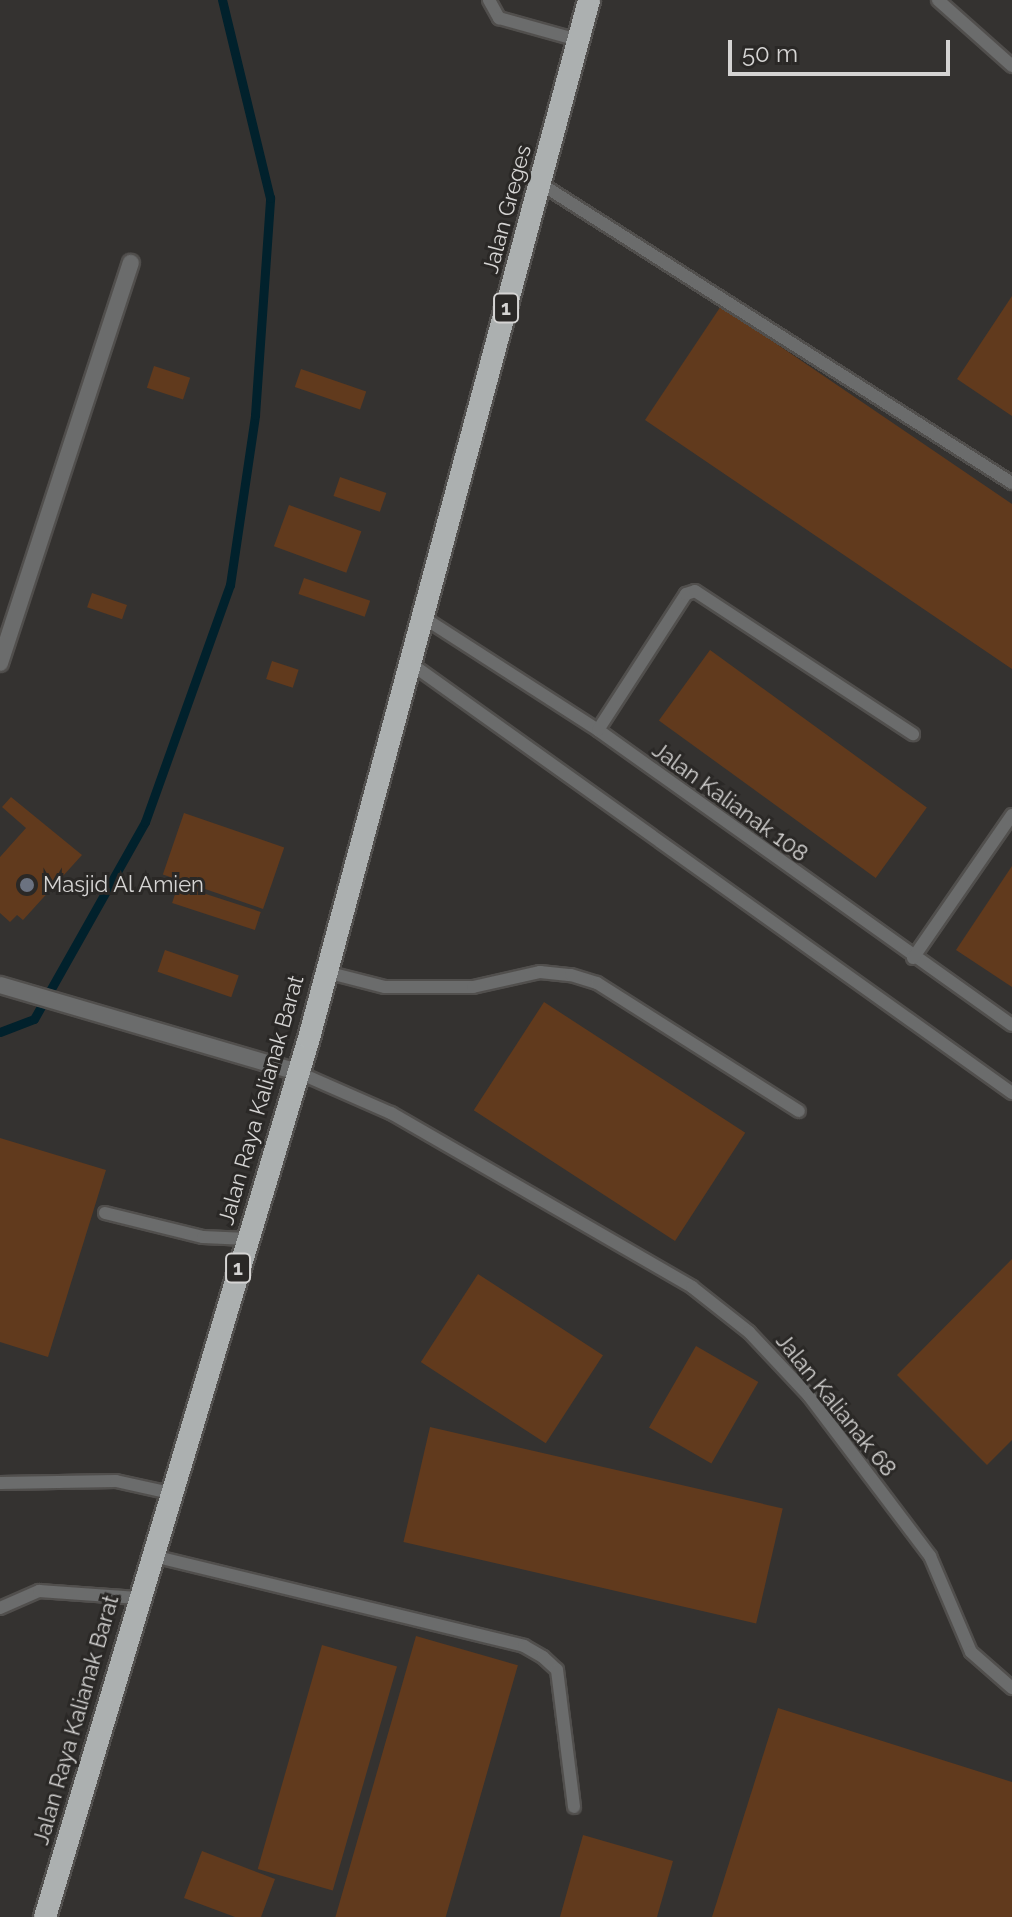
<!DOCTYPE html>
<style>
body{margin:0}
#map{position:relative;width:1012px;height:1917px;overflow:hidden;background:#343230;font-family:Raleway,sans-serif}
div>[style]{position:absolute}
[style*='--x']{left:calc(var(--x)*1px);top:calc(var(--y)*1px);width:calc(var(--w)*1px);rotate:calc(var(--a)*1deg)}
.stream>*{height:9px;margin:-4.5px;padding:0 4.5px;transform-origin:4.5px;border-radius:4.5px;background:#01212c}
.building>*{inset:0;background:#613a1d;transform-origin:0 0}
.roads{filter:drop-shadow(2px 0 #514f4d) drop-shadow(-2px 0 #514f4d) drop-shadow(0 2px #514f4d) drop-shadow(0 -2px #514f4d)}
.service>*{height:12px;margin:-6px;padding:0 6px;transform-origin:6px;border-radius:6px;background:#6b6c6c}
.minor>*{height:16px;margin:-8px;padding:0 8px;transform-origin:8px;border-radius:8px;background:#6b6c6c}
.trunk>*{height:22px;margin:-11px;padding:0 11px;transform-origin:11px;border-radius:11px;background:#acb0b0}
.dots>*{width:22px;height:22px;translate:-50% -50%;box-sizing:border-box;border:4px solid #2a2826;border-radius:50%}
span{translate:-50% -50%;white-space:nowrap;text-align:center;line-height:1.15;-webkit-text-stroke:6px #2a2826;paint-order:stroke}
.shield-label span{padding:2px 6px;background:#2a2826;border:2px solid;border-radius:6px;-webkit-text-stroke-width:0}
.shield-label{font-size:20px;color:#d5d4d3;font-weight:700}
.street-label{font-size:22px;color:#d5d4d3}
.poi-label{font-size:22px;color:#d5d4d3}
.left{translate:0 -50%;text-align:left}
.scale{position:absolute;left:728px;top:40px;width:222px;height:36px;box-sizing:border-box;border:4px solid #d5d4d3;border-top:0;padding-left:10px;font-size:24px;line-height:28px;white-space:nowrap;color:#d5d4d3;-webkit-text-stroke:6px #2a2826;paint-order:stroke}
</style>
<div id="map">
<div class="stream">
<i style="--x:0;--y:1032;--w:36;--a:-21"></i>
<i style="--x:34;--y:1019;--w:226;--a:-60.6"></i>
<i style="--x:145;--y:822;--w:252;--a:-70.3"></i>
<i style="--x:230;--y:585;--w:172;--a:-81.6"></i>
<i style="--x:255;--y:415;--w:218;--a:-86"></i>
<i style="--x:270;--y:198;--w:204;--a:-103.6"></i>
</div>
<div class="building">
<i style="clip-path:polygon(1012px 296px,1012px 416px,957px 379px)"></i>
<i style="clip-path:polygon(721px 306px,1012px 504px,1012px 669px,645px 420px)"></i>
<i style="left:154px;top:366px;width:38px;height:23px;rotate:18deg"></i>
<i style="left:301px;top:369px;width:69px;height:19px;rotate:19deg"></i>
<i style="left:340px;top:477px;width:49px;height:20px;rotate:19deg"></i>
<i style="left:289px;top:505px;width:77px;height:44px;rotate:20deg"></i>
<i style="left:304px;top:578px;width:70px;height:17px;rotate:19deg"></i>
<i style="left:92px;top:593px;width:37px;height:15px;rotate:19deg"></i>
<i style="left:710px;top:650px;width:268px;height:87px;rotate:36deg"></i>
<i style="left:272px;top:661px;width:28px;height:19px;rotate:18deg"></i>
<i style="clip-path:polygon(11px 797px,82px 855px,23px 920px,17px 915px,10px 922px,0 913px,0 857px,26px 828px,2px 807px)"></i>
<i style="left:184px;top:813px;width:106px;height:65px;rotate:19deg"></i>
<i style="clip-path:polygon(1012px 866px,1012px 987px,956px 950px)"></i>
<i style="left:178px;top:885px;width:87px;height:19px;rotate:18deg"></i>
<i style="left:165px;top:950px;width:78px;height:23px;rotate:19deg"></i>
<i style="left:544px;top:1002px;width:240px;height:129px;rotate:33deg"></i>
<i style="clip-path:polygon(0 1138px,106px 1170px,48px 1357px,0 1342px)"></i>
<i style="clip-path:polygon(1012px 1259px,1012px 1440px,987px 1465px,897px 1375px)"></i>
<i style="left:478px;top:1274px;width:149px;height:105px;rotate:33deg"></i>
<i style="left:696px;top:1346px;width:72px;height:94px;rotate:30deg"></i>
<i style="left:430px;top:1427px;width:362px;height:118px;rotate:13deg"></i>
<i style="left:416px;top:1636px;width:106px;height:293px;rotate:16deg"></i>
<i style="left:322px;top:1645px;width:78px;height:233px;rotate:16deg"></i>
<i style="clip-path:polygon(778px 1708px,1012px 1782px,1012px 1917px,712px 1917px)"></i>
<i style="clip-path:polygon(583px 1835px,673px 1861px,657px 1917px,560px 1917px)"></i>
<i style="clip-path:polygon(202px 1851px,275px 1879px,261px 1917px,235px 1917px,184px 1898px)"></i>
</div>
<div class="roads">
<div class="service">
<i style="--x:489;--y:0;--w:21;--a:61"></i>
<i style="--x:499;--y:18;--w:82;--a:15.6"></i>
<i style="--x:938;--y:0;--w:99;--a:41.7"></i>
<i style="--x:541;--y:184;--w:558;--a:32.41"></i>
<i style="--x:421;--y:616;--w:211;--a:32.8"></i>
<i style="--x:598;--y:730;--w:508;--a:35.47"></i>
<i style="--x:410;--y:663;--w:740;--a:35.54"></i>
<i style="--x:598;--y:730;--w:162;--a:-57.1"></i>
<i style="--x:686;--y:594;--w:9;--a:-18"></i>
<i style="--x:695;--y:591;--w:261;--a:33.3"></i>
<i style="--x:913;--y:958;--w:174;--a:-55.3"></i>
<i style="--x:326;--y:972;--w:61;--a:14.3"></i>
<i style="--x:385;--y:987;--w:88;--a:0"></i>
<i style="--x:473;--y:987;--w:69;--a:-12.6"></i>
<i style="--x:540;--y:972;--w:31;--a:6"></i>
<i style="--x:571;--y:975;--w:27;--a:17"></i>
<i style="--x:597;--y:983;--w:239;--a:32.4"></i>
<i style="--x:297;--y:1072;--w:103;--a:23.6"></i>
<i style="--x:391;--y:1113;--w:348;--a:30"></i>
<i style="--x:692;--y:1287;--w:73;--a:38.3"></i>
<i style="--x:749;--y:1332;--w:88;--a:46.8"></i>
<i style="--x:809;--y:1396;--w:201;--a:52.9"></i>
<i style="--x:930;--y:1556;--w:104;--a:66.9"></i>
<i style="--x:971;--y:1652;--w:55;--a:41.3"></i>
<i style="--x:105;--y:1213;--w:101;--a:13.8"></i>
<i style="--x:203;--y:1237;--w:44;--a:2.6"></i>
<i style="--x:0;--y:1483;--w:116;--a:-1"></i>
<i style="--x:116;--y:1481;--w:55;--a:12.5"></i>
<i style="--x:153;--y:1556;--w:382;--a:13.6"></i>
<i style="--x:524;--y:1646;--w:22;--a:30"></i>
<i style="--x:543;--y:1657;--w:19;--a:43"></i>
<i style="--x:557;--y:1670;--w:138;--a:82.9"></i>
<i style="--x:0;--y:1608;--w:43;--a:-23.6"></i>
<i style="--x:39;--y:1591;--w:99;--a:4"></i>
</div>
<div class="minor">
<i style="--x:0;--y:663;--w:421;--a:-71.9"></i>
<i style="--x:0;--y:985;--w:309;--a:16.3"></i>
</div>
<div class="trunk">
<i style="--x:45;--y:1917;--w:918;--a:-73.28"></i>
<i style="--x:309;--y:1038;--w:1075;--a:-74.9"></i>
</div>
</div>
<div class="dots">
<i style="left:27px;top:885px;background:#6b7280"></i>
</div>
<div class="shield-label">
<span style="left:506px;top:308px">1</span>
<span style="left:238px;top:1268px">1</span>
</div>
<div class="street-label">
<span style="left:507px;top:209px;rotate:-75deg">Jalan Greges</span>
<span style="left:730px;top:802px;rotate:36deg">Jalan Kalianak 108</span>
<span style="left:261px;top:1100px;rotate:-74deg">Jalan Raya Kalianak Barat</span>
<span style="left:836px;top:1405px;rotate:51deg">Jalan Kalianak 68</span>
<span style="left:76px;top:1720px;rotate:-74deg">Jalan Raya Kalianak Barat</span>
</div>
<div class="poi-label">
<span class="left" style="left:43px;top:885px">Masjid Al Amien</span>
</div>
<div class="scale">50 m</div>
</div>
